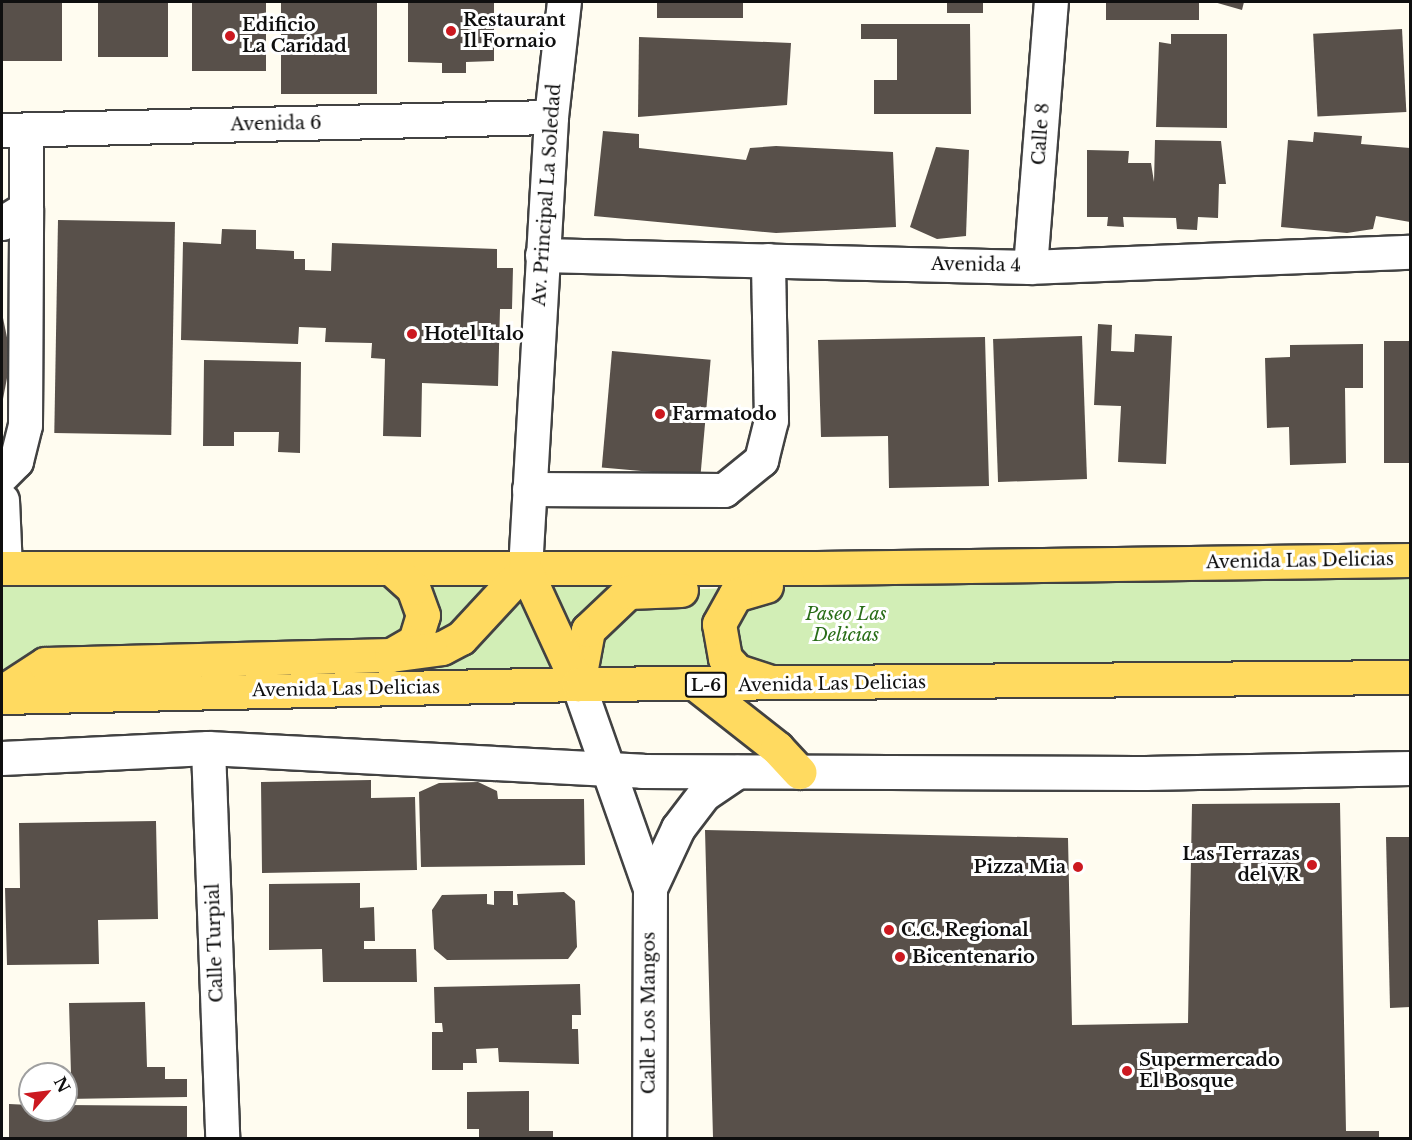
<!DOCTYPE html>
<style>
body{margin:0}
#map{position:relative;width:1412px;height:1140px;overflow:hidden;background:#fffcf0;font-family:"Libre Baskerville",serif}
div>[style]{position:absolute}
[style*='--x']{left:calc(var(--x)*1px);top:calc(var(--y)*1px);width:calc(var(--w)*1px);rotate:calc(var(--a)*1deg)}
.green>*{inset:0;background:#d2eeb6}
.building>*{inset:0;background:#58504a;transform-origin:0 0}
.roads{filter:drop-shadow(2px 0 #424242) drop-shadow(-2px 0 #424242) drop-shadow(0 2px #424242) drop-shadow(0 -2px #424242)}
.minor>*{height:33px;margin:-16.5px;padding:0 16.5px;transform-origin:16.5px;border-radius:16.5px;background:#fff}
.major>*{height:33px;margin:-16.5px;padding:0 16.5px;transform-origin:16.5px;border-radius:16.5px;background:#ffda60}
.dots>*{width:16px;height:16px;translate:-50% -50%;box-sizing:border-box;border:3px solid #fff;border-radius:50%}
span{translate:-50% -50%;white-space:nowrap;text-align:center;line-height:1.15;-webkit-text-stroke:6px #fff;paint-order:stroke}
.shield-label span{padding:2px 4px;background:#fff;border:2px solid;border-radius:4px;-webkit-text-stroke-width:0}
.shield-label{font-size:16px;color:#0f0f0f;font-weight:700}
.poi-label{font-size:18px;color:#0f0f0f;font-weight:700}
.left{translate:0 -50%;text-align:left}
.right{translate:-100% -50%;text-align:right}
.street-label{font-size:18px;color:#0f0f0f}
.park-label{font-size:18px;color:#296d18;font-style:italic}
.frame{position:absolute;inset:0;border:3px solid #0f0f0f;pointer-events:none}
.north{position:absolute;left:18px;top:1062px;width:60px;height:60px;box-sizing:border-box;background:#fff;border:2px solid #9f9f9f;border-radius:50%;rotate:62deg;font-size:16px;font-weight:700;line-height:24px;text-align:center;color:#0f0f0f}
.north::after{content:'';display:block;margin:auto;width:21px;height:27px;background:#cc1920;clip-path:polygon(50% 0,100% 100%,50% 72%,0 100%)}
</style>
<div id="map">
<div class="green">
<i style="clip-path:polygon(1410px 562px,1410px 674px,386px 688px,391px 656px,2px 692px,2px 568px,629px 569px,628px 592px,800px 585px,817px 568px)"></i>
</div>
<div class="building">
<i style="left:2px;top:2px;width:60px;height:59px"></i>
<i style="left:98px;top:2px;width:70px;height:55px"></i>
<i style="left:192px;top:2px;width:74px;height:69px"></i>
<i style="left:281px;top:2px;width:96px;height:92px"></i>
<i style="clip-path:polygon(408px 2px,494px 2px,494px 61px,466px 62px,466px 73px,442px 73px,442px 63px,408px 62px)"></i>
<i style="left:657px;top:2px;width:86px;height:16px"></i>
<i style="left:947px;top:2px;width:36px;height:11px"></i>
<i style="left:1106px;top:2px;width:93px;height:18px"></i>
<i style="clip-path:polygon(1214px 2px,1244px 2px,1242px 10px)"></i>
<i style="clip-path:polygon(861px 24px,970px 24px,971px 114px,874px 114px,874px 80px,897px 80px,897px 39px,861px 39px)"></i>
<i style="left:1402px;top:29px;width:83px;height:89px;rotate:87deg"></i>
<i style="clip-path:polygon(1171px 34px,1227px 34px,1227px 128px,1156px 127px,1159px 42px,1171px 44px)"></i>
<i style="clip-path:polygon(639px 37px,791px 43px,787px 105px,638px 117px)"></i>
<i style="clip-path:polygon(603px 131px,639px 134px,639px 148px,746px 160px,750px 148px,776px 146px,893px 152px,896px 227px,776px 233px,594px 216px)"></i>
<i style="clip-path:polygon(1314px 132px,1362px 136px,1361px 144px,1410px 148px,1410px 222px,1376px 216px,1373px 229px,1347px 233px,1281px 227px,1288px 140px,1313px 142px)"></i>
<i style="clip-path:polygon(1155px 140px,1221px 141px,1226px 184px,1219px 184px,1218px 218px,1198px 217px,1197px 230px,1177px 229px,1176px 218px,1123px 217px,1124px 227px,1107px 226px,1108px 217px,1087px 217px,1087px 150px,1129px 151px,1128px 163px,1151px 163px,1154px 182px)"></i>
<i style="clip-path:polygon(936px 147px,969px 150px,966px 236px,937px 239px,910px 227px)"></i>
<i style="left:58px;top:220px;width:117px;height:213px;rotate:1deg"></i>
<i style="clip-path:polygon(222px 229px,256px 230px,256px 249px,294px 251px,294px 259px,305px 259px,305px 270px,331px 271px,332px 243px,497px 249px,497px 268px,513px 268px,512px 309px,500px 309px,498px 386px,422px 383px,421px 437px,383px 436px,385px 359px,371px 358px,372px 343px,325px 342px,326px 328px,299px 327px,298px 344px,181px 340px,183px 242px,221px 244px)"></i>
<i style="clip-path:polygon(2px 313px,11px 357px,3px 399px,2px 399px)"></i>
<i style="clip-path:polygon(1098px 324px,1112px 325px,1111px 351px,1134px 352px,1135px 334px,1172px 336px,1166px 464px,1118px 462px,1121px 406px,1094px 405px)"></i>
<i style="left:1082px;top:336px;width:143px;height:89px;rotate:88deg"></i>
<i style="clip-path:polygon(985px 337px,989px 486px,889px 488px,888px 436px,821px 437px,818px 340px)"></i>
<i style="left:1384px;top:341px;width:26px;height:122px"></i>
<i style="clip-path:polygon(1363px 344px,1363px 388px,1345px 388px,1346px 463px,1290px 465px,1289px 427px,1267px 428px,1265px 358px,1290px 357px,1290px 345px)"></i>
<i style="left:612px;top:351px;width:99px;height:117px;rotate:5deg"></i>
<i style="clip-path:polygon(204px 360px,301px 362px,300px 453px,278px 452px,279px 432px,234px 432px,234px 446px,203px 446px)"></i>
<i style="clip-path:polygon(371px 780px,371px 798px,415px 797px,417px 870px,262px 873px,261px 782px)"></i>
<i style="clip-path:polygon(478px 782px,497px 791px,498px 799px,584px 799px,585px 865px,421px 867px,419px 792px,439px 783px)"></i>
<i style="clip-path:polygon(1340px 803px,1346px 1131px,1379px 1131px,1379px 1138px,713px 1138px,705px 830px,1068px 838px,1072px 1025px,1188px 1023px,1192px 804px)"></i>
<i style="clip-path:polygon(156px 821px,158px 919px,98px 920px,99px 964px,7px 965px,5px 888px,20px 888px,19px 823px)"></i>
<i style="clip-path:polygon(1386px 837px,1410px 837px,1410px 1007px,1390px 1008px)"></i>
<i style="clip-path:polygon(360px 883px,360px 908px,374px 907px,375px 941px,364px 941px,364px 949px,416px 949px,417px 982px,323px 982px,322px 949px,269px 950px,269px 884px)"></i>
<i style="clip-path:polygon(494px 891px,513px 891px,513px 905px,518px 905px,517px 894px,564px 892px,575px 901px,577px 947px,568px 959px,447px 960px,434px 949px,432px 910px,442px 895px,487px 894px,487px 904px,494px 905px)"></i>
<i style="clip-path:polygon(580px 984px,581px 1015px,572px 1015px,572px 1029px,578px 1029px,579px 1064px,499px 1062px,498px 1048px,476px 1049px,477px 1063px,463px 1063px,463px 1070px,432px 1070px,432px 1032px,443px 1032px,442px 1023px,435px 1023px,434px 987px)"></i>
<i style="clip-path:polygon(145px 1002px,147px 1067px,165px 1067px,165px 1079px,187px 1079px,187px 1097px,66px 1099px,66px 1075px,71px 1074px,69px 1003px)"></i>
<i style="clip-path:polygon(529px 1091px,529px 1131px,553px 1131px,553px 1138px,479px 1138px,479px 1129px,467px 1129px,467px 1092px)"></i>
<i style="clip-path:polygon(9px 1104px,30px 1105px,30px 1110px,66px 1110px,66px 1105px,187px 1106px,187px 1138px,9px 1138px)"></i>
</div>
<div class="roads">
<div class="minor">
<i style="--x:2;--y:130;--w:549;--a:-1.36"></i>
<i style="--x:2;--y:223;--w:28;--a:-32"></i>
<i style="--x:26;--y:208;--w:78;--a:-90"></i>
<i style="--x:542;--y:255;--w:488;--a:1.4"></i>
<i style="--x:1030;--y:267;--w:380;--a:-2.3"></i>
<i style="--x:1030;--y:267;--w:266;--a:-85.5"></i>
<i style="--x:2;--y:475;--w:20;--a:-45"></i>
<i style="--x:16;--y:461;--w:37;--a:-76"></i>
<i style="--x:25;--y:425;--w:217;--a:-89.7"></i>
<i style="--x:529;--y:489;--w:195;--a:0.3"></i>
<i style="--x:724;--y:490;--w:48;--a:-39"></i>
<i style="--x:761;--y:460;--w:41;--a:-76"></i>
<i style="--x:771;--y:420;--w:160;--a:-91.1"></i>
<i style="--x:2;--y:500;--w:68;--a:87.5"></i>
<i style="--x:525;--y:569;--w:453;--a:-86.7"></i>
<i style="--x:551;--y:117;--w:116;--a:-83.6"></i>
<i style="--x:578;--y:684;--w:216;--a:70.6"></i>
<i style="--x:650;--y:888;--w:250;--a:90.2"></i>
<i style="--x:208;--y:748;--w:390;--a:87.9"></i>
<i style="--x:2;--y:758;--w:206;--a:-2.8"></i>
<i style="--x:208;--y:748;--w:435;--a:3"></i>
<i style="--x:642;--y:771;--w:503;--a:0.23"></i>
<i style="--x:1145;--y:773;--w:265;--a:-1.1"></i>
<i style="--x:650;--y:888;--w:66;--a:-65"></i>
<i style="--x:678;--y:828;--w:43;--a:-52.6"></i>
<i style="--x:704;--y:794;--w:40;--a:-34"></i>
</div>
<div class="major">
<i style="--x:2;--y:568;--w:815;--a:0"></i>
<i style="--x:817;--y:568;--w:593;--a:-0.77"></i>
<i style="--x:766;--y:586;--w:32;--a:164"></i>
<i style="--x:735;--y:595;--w:33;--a:119"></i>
<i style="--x:719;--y:624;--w:35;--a:80"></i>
<i style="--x:725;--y:658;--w:18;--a:47"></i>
<i style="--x:737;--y:671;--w:33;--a:18"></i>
<i style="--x:391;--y:655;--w:28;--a:-30"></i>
<i style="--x:415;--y:641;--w:27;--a:-73"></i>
<i style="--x:423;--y:615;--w:29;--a:-110"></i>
<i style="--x:413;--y:588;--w:28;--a:-138"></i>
<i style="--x:578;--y:684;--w:55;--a:-79.5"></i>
<i style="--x:588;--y:630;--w:55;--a:-43.5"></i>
<i style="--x:628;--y:592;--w:53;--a:-2.2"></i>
<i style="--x:697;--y:685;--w:102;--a:38.2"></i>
<i style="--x:777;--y:748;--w:33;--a:47"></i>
<i style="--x:2;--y:692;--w:51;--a:-33.1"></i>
<i style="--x:45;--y:664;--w:346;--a:-1.5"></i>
<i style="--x:391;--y:655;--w:51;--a:-7.8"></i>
<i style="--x:442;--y:648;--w:21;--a:-28"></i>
<i style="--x:461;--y:638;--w:94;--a:-47.2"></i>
<i style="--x:525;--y:569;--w:127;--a:65.3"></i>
<i style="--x:2;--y:697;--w:576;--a:-1.29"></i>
<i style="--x:578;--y:684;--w:832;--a:-0.48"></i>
</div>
</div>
<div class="dots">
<i style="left:451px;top:31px;background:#cc1920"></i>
<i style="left:230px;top:36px;background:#cc1920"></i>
<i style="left:412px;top:334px;background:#cc1920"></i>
<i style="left:660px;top:414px;background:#cc1920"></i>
<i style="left:1312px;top:865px;background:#cc1920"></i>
<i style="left:1078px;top:867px;background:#cc1920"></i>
<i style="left:889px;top:930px;background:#cc1920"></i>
<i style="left:900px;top:957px;background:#cc1920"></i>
<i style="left:1127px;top:1071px;background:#cc1920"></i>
</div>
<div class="shield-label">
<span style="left:706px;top:685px">L-6</span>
</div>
<div class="poi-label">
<span class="left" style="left:463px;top:31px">Restaurant<br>Il Fornaio</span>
<span class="left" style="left:242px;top:36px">Edificio<br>La Caridad</span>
<span class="left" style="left:424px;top:334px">Hotel Italo</span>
<span class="left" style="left:672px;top:414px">Farmatodo</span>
<span class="right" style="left:1300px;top:865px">Las Terrazas<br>del VR</span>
<span class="right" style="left:1066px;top:867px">Pizza Mia</span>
<span class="left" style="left:901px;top:930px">C.C. Regional</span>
<span class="left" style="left:912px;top:957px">Bicentenario</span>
<span class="left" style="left:1139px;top:1071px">Supermercado<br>El Bosque</span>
</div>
<div class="street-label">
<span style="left:276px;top:124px;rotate:-1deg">Avenida 6</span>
<span style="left:1041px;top:134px;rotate:-86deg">Calle 8</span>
<span style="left:547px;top:195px;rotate:-86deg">Av. Principal La Soledad</span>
<span style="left:976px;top:265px;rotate:1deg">Avenida 4</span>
<span style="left:1300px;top:561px;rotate:-1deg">Avenida Las Delicias</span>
<span style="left:832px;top:684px;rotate:-1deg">Avenida Las Delicias</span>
<span style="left:346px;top:689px;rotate:-1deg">Avenida Las Delicias</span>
<span style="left:215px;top:943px;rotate:-92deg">Calle Turpial</span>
<span style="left:649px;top:1013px;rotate:-90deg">Calle Los Mangos</span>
</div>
<div class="park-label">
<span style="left:846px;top:625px">Paseo Las<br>Delicias</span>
</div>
<div class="frame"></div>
<div class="north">N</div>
</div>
